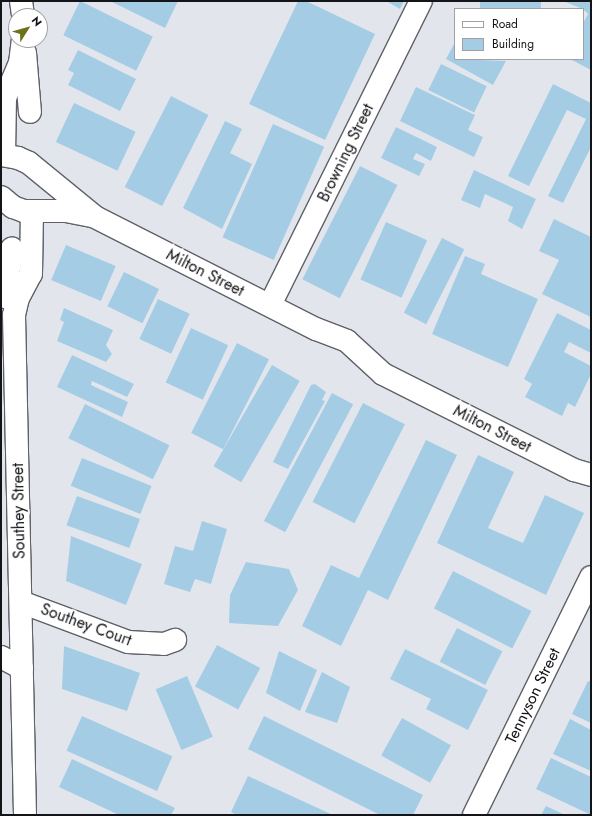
<!DOCTYPE html>
<style>
body{margin:0}
#map{position:relative;width:592px;height:816px;overflow:hidden;background:#e2e6ec;font-family:Jost,sans-serif}
div>[style]{position:absolute}
[style*='--x']{left:calc(var(--x)*1px);top:calc(var(--y)*1px);width:calc(var(--w)*1px);rotate:calc(var(--a)*1deg)}
.building>*{inset:0;background:#a4cde5;transform-origin:0 0}
.roads{filter:drop-shadow(1px 0 #5e6167) drop-shadow(-1px 0 #5e6167) drop-shadow(0 1px #5e6167) drop-shadow(0 -1px #5e6167)}
.street>*{height:22px;margin:-11px;padding:0 11px;transform-origin:11px;border-radius:11px;background:#fff}
span{translate:-50% -50%;white-space:nowrap;text-align:center;line-height:1.15;-webkit-text-stroke:3.5px #fff;paint-order:stroke}
.street-label{font-size:16px;color:#131417}
.frame{position:absolute;inset:0;border:2px solid #131417;pointer-events:none}
.legend{position:absolute;left:454px;top:8px;width:130px;height:52px;box-sizing:border-box;background:#fff;border:1px solid #a1a1a2;margin:0;padding:5px 7px;list-style:none;font-size:12px;color:#131417}
.legend li{display:flex;align-items:center;gap:8px;height:20px}
.legend b{width:20px;border:1px solid #a1a1a2}
.north{position:absolute;left:8px;top:8px;width:40px;height:40px;box-sizing:border-box;background:#fff;border:1px solid #a1a1a2;border-radius:50%;rotate:53deg;font-size:11px;font-weight:700;line-height:16px;text-align:center;color:#131417}
.north::after{content:'';display:block;margin:auto;width:14px;height:18px;background:#6f7218;clip-path:polygon(50% 0,100% 100%,50% 72%,0 100%)}
</style>
<div id="map">
<div class="building">
<i style="left:80px;top:1px;width:81px;height:38px;rotate:26deg"></i>
<i style="clip-path:polygon(110px 1px,178px 1px,165px 28px)"></i>
<i style="clip-path:polygon(298px 1px,306px 1px,375px 34px,325px 140px,249px 104px)"></i>
<i style="clip-path:polygon(386px 1px,404px 1px,400px 9px)"></i>
<i style="left:480px;top:1px;width:61px;height:9px"></i>
<i style="clip-path:polygon(563px 1px,591px 1px,591px 70px,570px 59px,583px 59px,583px 23px,588px 14px,583px 9px)"></i>
<i style="clip-path:polygon(455px 42px,455px 59px,506px 61px,493px 85px,446px 59px)"></i>
<i style="clip-path:polygon(78px 50px,136px 79px,120px 111px,68px 85px,74px 73px,68px 70px)"></i>
<i style="left:441px;top:64px;width:51px;height:29px;rotate:26deg"></i>
<i style="clip-path:polygon(553px 84px,591px 103px,591px 147px,563px 203px,548px 196px,586px 119px,567px 110px,529px 186px,508px 176px)"></i>
<i style="clip-path:polygon(416px 87px,475px 115px,468px 130px,483px 137px,474px 157px,400px 121px)"></i>
<i style="left:171px;top:96px;width:42px;height:102px;rotate:27deg"></i>
<i style="left:74px;top:103px;width:68px;height:43px;rotate:25deg"></i>
<i style="clip-path:polygon(225px 121px,242px 129px,230px 153px,252px 164px,222px 229px,183px 208px)"></i>
<i style="left:273px;top:124px;width:56px;height:124px;rotate:24deg"></i>
<i style="clip-path:polygon(396px 127px,437px 147px,431px 161px,416px 153px,413px 159px,425px 164px,419px 176px,381px 158px)"></i>
<i style="left:360px;top:166px;width:42px;height:127px;rotate:27deg"></i>
<i style="clip-path:polygon(474px 170px,536px 199px,522px 229px,508px 221px,513px 207px,485px 194px,480px 208px,461px 200px)"></i>
<i style="clip-path:polygon(554px 219px,591px 237px,591px 317px,542px 294px,559px 260px,539px 251px)"></i>
<i style="left:386px;top:222px;width:45px;height:63px;rotate:24deg"></i>
<i style="left:442px;top:238px;width:25px;height:84px;rotate:27deg"></i>
<i style="left:66px;top:245px;width:54px;height:38px;rotate:23deg"></i>
<i style="clip-path:polygon(465px 256px,485px 264px,481px 274px,538px 299px,508px 367px,432px 334px)"></i>
<i style="left:124px;top:272px;width:39px;height:38px;rotate:26deg"></i>
<i style="left:158px;top:299px;width:35px;height:44px;rotate:25deg"></i>
<i style="clip-path:polygon(64px 308px,113px 330px,106px 345px,112px 354px,106px 362px,57px 341px,64px 322px,60px 320px)"></i>
<i style="clip-path:polygon(557px 313px,591px 330px,591px 353px,569px 342px,564px 352px,591px 366px,591px 374px,575px 407px,568px 403px,562px 416px,525px 397px,532px 384px,524px 379px)"></i>
<i style="left:191px;top:328px;width:41px;height:60px;rotate:25deg"></i>
<i style="left:237px;top:343px;width:36px;height:101px;rotate:27deg"></i>
<i style="clip-path:polygon(72px 355px,134px 384px,127px 397px,92px 381px,91px 385px,128px 402px,122px 417px,57px 387px)"></i>
<i style="left:272px;top:365px;width:32px;height:117px;rotate:30deg"></i>
<i style="clip-path:polygon(315px 384px,326px 392px,322px 400px,325px 401px,288px 469px,273px 462px,311px 385px)"></i>
<i style="left:332px;top:393px;width:24px;height:145px;rotate:28deg"></i>
<i style="left:363px;top:403px;width:47px;height:111px;rotate:27deg"></i>
<i style="left:85px;top:404px;width:94px;height:38px;rotate:26deg"></i>
<i style="clip-path:polygon(426px 440px,457px 455px,388px 600px,368px 590px,341px 646px,302px 626px,331px 565px,359px 578px)"></i>
<i style="clip-path:polygon(478px 455px,514px 472px,488px 528px,523px 543px,545px 495px,584px 513px,546px 595px,437px 543px)"></i>
<i style="left:82px;top:458px;width:75px;height:30px;rotate:22deg"></i>
<i style="left:77px;top:496px;width:67px;height:31px;rotate:20deg"></i>
<i style="clip-path:polygon(202px 521px,227px 529px,211px 584px,195px 579px,190px 592px,164px 584px,175px 546px,193px 551px)"></i>
<i style="clip-path:polygon(71px 536px,142px 564px,126px 605px,66px 581px)"></i>
<i style="clip-path:polygon(246px 562px,289px 569px,298px 590px,278px 626px,229px 623px,230px 595px)"></i>
<i style="left:453px;top:571px;width:88px;height:42px;rotate:27deg"></i>
<i style="left:457px;top:628px;width:51px;height:38px;rotate:27deg"></i>
<i style="left:217px;top:645px;width:49px;height:47px;rotate:28deg"></i>
<i style="clip-path:polygon(64px 646px,140px 673px,127px 711px,62px 689px)"></i>
<i style="clip-path:polygon(405px 649px,488px 690px,468px 730px,426px 709px,431px 699px,390px 679px)"></i>
<i style="clip-path:polygon(279px 651px,317px 670px,300px 711px,266px 693px)"></i>
<i style="clip-path:polygon(322px 672px,350px 687px,337px 723px,305px 712px)"></i>
<i style="left:187px;top:676px;width:66px;height:34px;rotate:67deg"></i>
<i style="clip-path:polygon(588px 681px,591px 682px,591px 723px,572px 714px)"></i>
<i style="left:82px;top:716px;width:99px;height:38px;rotate:24deg"></i>
<i style="clip-path:polygon(264px 716px,423px 795px,413px 815px,380px 815px,248px 749px)"></i>
<i style="left:402px;top:718px;width:56px;height:43px;rotate:29deg"></i>
<i style="clip-path:polygon(570px 719px,591px 730px,591px 771px,553px 754px)"></i>
<i style="clip-path:polygon(551px 758px,591px 777px,591px 815px,536px 789px)"></i>
<i style="clip-path:polygon(72px 759px,175px 808px,171px 815px,119px 815px,59px 787px)"></i>
<i style="clip-path:polygon(248px 776px,333px 815px,237px 815px,231px 812px)"></i>
<i style="clip-path:polygon(546px 806px,565px 815px,541px 815px)"></i>
</div>
<div class="roads">
<div class="street">
<i style="--x:21;--y:1;--w:15;--a:82"></i>
<i style="--x:25;--y:53;--w:59;--a:85.2"></i>
<i style="--x:1;--y:155;--w:17;--a:10"></i>
<i style="--x:18;--y:158;--w:12;--a:24"></i>
<i style="--x:29;--y:163;--w:85;--a:39.3"></i>
<i style="--x:95;--y:217;--w:248;--a:26.9"></i>
<i style="--x:316;--y:329;--w:33;--a:21"></i>
<i style="--x:347;--y:341;--w:49;--a:42.5"></i>
<i style="--x:383;--y:374;--w:214;--a:26.7"></i>
<i style="--x:574;--y:470;--w:18;--a:16"></i>
<i style="--x:4;--y:155;--w:57;--a:-89"></i>
<i style="--x:5;--y:98;--w:38;--a:-67"></i>
<i style="--x:20;--y:63;--w:23;--a:-83"></i>
<i style="--x:1;--y:197;--w:16;--a:40"></i>
<i style="--x:13;--y:207;--w:12;--a:20"></i>
<i style="--x:24;--y:211;--w:42;--a:0"></i>
<i style="--x:66;--y:211;--w:26;--a:11"></i>
<i style="--x:5;--y:297;--w:49;--a:-81.9"></i>
<i style="--x:270;--y:305;--w:339;--a:-63.6"></i>
<i style="--x:21;--y:602;--w:114;--a:20.5"></i>
<i style="--x:128;--y:642;--w:36;--a:3"></i>
<i style="--x:164;--y:644;--w:12;--a:-20"></i>
<i style="--x:1;--y:657;--w:24;--a:28"></i>
<i style="--x:25;--y:815;--w:500;--a:-91.26"></i>
<i style="--x:14;--y:315;--w:17;--a:-77"></i>
<i style="--x:18;--y:298;--w:27;--a:-62"></i>
<i style="--x:31;--y:274;--w:62;--a:-89.1"></i>
<i style="--x:474;--y:815;--w:265;--a:-63.8"></i>
</div>
</div>
<div class="street-label">
<span style="left:346px;top:153px;rotate:-64deg">Browning Street</span>
<span style="left:205px;top:273px;rotate:27deg">Milton Street</span>
<span style="left:492px;top:429px;rotate:27deg">Milton Street</span>
<span style="left:19px;top:511px;rotate:-91deg">Southey Street</span>
<span style="left:86px;top:625px;rotate:20deg">Southey Court</span>
<span style="left:533px;top:696px;rotate:-64deg">Tennyson Street</span>
</div>
<div class="frame"></div>
<ul class="legend">
<li><b style="height:5px;background:#fff"></b>Road</li>
<li><b style="height:11px;background:#a4cde5"></b>Building</li>
</ul>
<div class="north">N</div>
</div>
